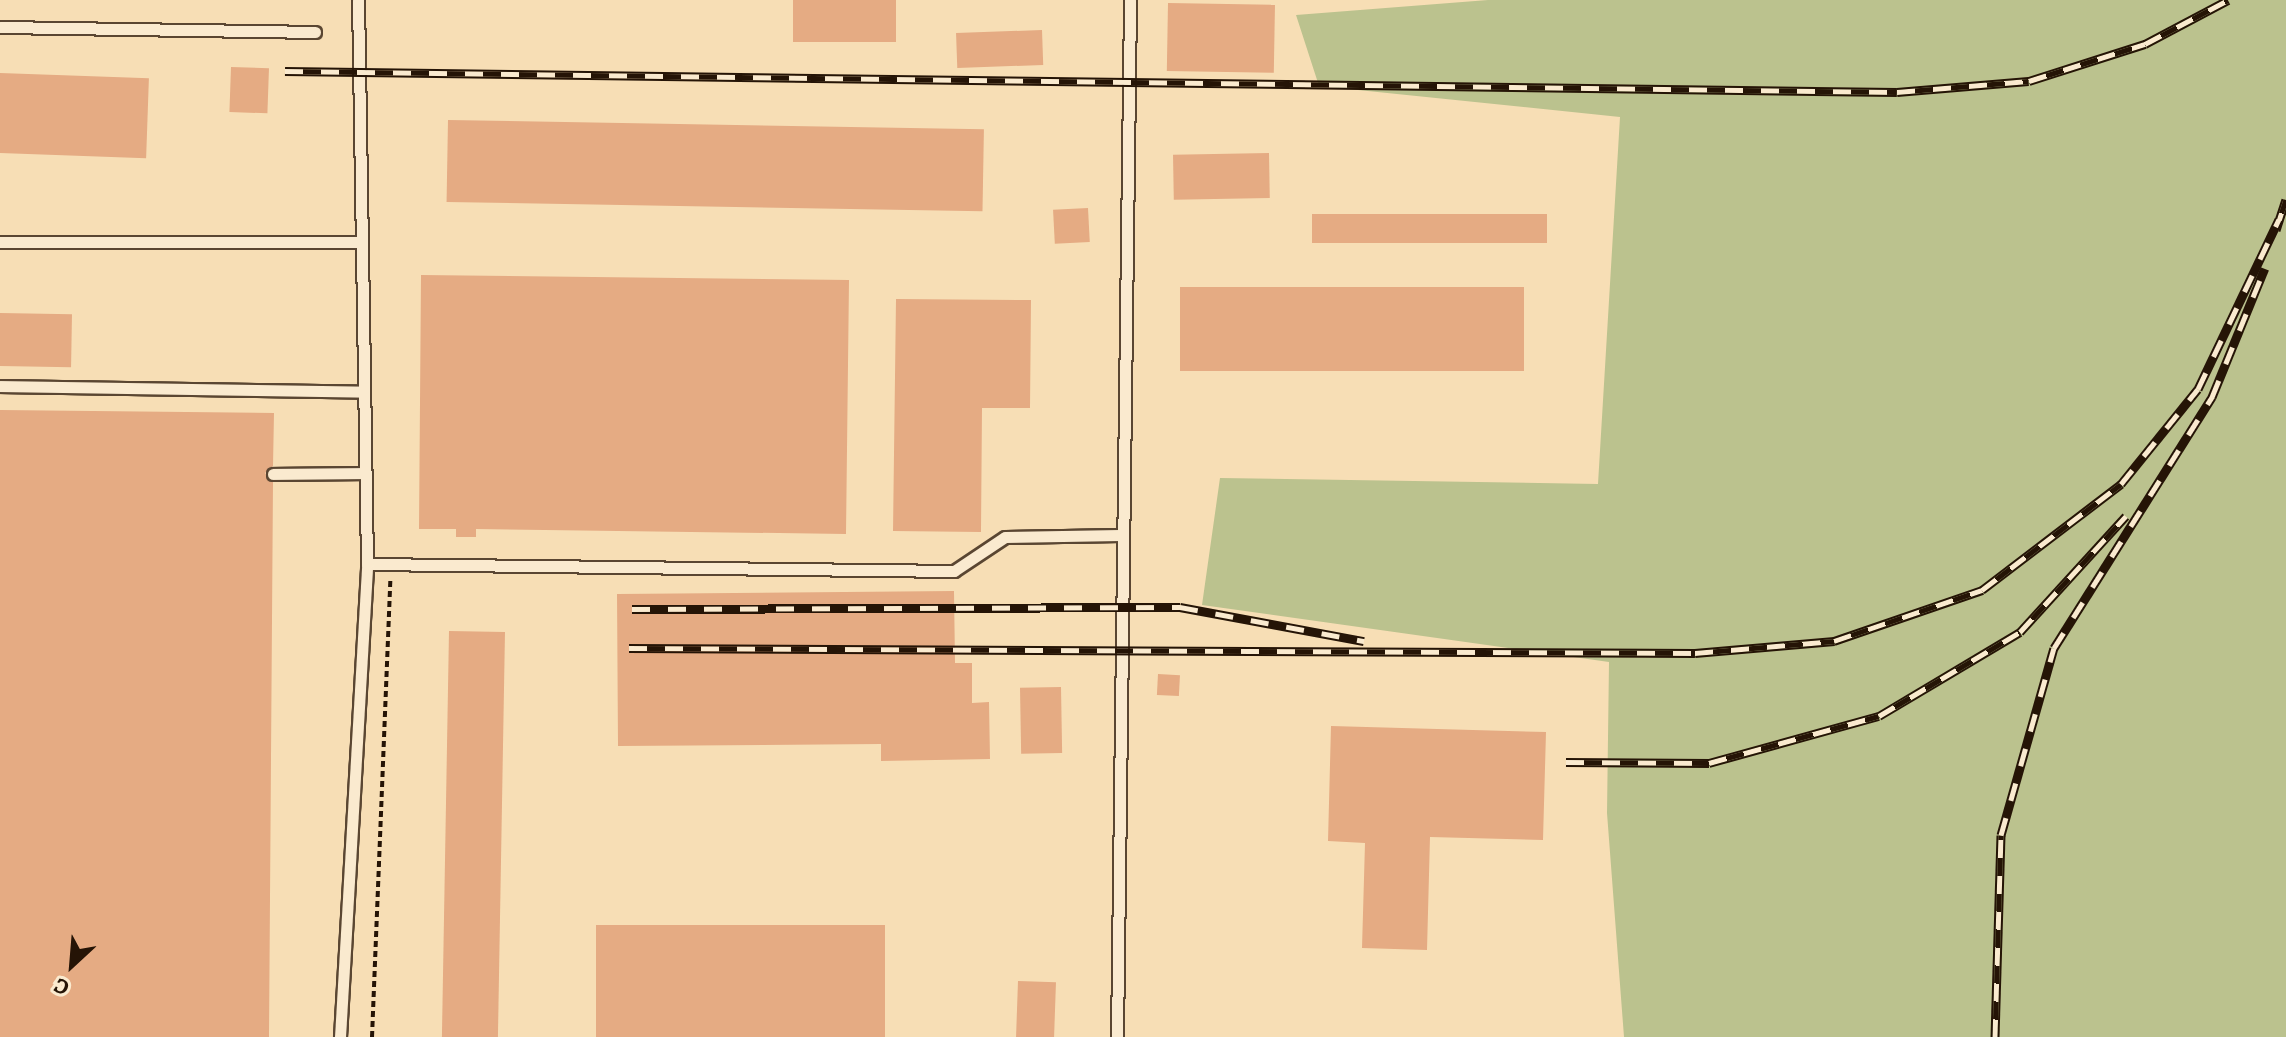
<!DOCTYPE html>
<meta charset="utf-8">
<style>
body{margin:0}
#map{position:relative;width:2286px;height:1037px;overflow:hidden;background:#f7deb5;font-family:Alegreya,serif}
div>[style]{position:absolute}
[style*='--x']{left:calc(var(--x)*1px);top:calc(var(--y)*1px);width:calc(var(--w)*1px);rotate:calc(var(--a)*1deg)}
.green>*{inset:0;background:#bbc28e}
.building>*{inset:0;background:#e5ab83;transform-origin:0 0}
.path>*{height:4px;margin-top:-2px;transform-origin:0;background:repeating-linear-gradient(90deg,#251406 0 6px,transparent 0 10px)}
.roads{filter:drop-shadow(2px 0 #5a4632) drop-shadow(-2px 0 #5a4632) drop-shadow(0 2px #5a4632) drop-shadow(0 -2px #5a4632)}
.lane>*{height:11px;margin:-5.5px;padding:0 5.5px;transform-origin:5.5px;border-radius:5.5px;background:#faeacf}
.rail>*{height:9px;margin-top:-4.5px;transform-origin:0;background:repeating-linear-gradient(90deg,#faeacf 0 18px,#251406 0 36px);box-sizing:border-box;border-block:2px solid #251406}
span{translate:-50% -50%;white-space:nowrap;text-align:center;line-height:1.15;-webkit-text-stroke:8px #faeacf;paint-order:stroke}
.north{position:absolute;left:32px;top:925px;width:80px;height:80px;-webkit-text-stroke:6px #faeacf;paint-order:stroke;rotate:206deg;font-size:22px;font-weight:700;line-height:32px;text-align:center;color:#251406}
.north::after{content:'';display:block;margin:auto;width:28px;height:36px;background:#251406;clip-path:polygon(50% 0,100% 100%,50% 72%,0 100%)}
</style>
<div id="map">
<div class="green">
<i style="clip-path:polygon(1488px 0,2286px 0,2286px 1037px,1624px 1037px,1607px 813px,1609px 662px,1202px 605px,1220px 478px,1598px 484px,1620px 117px,1319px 86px,1296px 15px)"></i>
</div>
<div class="building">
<i style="left:793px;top:0;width:103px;height:42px"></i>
<i style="left:1168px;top:3px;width:107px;height:68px;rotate:1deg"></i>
<i style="left:1042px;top:30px;width:35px;height:86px;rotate:88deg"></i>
<i style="left:231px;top:67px;width:38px;height:45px;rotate:2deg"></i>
<i style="left:0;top:73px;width:149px;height:80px;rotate:2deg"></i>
<i style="left:448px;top:120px;width:536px;height:82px;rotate:1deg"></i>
<i style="left:1269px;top:153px;width:45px;height:96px;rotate:89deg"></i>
<i style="left:1088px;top:208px;width:34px;height:35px;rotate:87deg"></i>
<i style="left:1547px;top:214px;width:29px;height:235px;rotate:90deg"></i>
<i style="clip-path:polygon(421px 275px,849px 280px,846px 534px,476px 529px,476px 537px,456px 537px,456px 529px,419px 529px)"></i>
<i style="left:1524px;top:287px;width:84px;height:344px;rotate:90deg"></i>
<i style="clip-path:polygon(896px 299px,1031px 300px,1030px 408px,982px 408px,981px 532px,893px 531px)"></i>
<i style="left:0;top:313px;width:72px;height:53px;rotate:1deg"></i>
<i style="clip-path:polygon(0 410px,274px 413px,273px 466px,265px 473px,273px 482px,269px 1037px,0 1037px)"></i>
<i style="clip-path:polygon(954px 591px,955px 663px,972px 663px,972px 703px,989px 702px,990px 759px,881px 761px,881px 744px,618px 746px,617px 594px)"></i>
<i style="left:449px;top:631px;width:56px;height:406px;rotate:1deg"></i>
<i style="left:1158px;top:674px;width:22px;height:21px;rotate:3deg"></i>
<i style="left:1061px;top:687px;width:66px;height:41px;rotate:89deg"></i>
<i style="clip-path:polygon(1331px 726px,1546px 732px,1543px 840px,1430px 837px,1427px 950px,1362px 948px,1365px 843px,1328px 841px)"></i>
<i style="left:596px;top:925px;width:289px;height:112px"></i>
<i style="left:1018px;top:981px;width:38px;height:56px;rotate:2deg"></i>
</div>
<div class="path">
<i style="--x:372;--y:1037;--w:457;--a:-87.7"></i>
</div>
<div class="roads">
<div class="lane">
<i style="--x:0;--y:27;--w:315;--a:0.9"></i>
<i style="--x:0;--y:242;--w:362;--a:0"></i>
<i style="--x:0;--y:386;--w:364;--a:0.9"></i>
<i style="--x:273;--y:474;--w:92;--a:-0.6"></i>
<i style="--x:367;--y:564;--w:587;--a:0.68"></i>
<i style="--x:954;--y:571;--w:61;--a:-33.7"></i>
<i style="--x:1005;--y:537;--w:115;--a:-1"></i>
<i style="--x:340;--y:1037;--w:474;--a:-86.7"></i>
<i style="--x:367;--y:564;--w:564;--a:-90.91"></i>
<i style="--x:1117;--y:1037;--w:1037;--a:-89.28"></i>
</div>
</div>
<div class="rail">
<i style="--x:285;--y:71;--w:1612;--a:0.75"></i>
<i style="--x:1897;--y:92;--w:132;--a:-4.8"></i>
<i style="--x:2029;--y:81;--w:122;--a:-17.7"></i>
<i style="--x:2145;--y:44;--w:94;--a:-27.9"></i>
<i style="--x:2276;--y:230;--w:32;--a:-72"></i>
<i style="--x:632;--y:609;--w:548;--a:-0.21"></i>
<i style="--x:1180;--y:607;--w:187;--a:10.5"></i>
<i style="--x:629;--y:648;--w:1066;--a:0.27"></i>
<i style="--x:1695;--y:653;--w:140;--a:-4.9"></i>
<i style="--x:1834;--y:641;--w:157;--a:-19"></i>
<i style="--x:1982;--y:590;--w:175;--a:-37.3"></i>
<i style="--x:2121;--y:484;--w:122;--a:-51"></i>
<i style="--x:2198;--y:389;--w:188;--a:-64.5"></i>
<i style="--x:1566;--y:762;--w:143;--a:0.4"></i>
<i style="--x:1709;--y:763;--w:176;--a:-15.5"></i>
<i style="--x:1879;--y:716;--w:164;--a:-30.8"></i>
<i style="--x:2020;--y:632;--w:157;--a:-47.6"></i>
<i style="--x:1995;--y:1037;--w:202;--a:-88.3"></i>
<i style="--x:2001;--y:835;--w:194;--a:-74.2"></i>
<i style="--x:2054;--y:648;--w:297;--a:-57.8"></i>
<i style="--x:2212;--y:397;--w:139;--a:-67.7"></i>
</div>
<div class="north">С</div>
</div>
